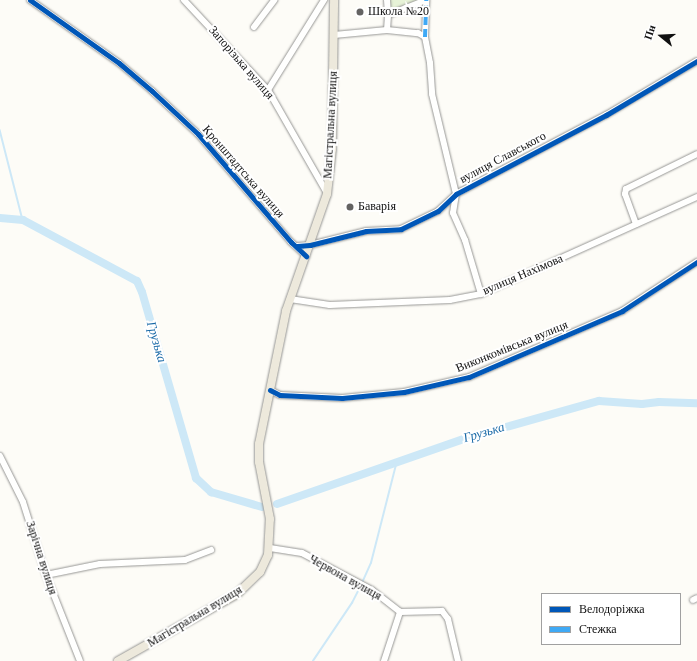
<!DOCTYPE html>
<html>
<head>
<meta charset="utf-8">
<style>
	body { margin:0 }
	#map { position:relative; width:697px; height:661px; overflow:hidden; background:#fdfcf7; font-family:Georgia,serif }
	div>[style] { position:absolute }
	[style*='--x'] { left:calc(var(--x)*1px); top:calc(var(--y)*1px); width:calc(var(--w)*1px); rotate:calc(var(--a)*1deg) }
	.green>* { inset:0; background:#e7f3d7 }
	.stream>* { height:1.5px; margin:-0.75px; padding:0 0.75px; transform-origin:0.75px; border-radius:0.75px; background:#cde8f7 }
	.river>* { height:8px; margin:-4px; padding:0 4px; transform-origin:4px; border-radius:4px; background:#cde8f7 }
	.roads { filter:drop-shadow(0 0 1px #979795) drop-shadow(0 0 1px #979795) }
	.minor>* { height:6px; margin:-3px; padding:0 3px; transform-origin:3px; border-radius:3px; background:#fffffe }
	.major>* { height:8px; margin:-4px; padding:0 4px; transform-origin:4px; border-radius:4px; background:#ede9dc }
	.quiet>* { height:4px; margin-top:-2px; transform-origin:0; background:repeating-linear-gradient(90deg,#3fa9f5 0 8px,transparent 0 12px) }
	.cycleway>* { height:5px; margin:-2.5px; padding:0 2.5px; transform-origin:2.5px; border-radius:2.5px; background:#0057b8 }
	.dots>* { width:11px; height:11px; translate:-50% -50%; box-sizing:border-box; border:2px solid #fff; border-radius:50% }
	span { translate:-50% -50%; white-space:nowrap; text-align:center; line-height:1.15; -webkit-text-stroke:4px #fff; paint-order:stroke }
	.poi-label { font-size:12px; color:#111 }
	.left { translate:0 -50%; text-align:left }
	.street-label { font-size:12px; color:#111 }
	.water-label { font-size:13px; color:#1768a6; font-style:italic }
	.legend { position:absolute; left:541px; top:593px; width:140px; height:52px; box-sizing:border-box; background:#fff; border:1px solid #a0a0a0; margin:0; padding:5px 7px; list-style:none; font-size:12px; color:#111 }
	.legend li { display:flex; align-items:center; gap:8px; height:20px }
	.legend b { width:20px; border:1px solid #a0a0a0 }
	.north { position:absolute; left:641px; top:16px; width:40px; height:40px; -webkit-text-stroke:3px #fff; paint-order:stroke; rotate:288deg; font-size:11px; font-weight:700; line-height:16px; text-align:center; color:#111 }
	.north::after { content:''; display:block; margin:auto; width:14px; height:18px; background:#111; clip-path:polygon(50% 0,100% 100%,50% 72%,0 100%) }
</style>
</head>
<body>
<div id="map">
	<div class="green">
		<div style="clip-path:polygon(389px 0,418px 0,389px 11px)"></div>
	</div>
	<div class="stream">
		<div style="--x:0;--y:130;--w:93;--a:75.7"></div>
		<div style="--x:362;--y:583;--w:22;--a:-66"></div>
		<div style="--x:371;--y:563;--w:105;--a:-75.7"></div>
		<div style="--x:313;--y:661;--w:70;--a:-56.1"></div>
		<div style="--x:352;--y:603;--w:18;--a:-63"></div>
	</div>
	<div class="river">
		<div style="--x:0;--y:218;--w:23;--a:5"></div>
		<div style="--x:23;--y:220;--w:129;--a:28.2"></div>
		<div style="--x:137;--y:281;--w:12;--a:66"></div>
		<div style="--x:142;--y:292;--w:194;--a:73.8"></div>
		<div style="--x:196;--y:478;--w:21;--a:43"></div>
		<div style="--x:211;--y:492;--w:53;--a:16.4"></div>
		<div style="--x:277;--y:504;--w:201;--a:-19.2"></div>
		<div style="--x:467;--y:438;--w:137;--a:-15.7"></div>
		<div style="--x:599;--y:401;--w:43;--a:4"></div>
		<div style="--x:642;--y:404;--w:17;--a:-7"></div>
		<div style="--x:659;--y:402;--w:38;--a:2"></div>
	</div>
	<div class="roads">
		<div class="minor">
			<div style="--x:30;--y:0;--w:109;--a:35.3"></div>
			<div style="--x:119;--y:63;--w:43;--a:40.3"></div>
			<div style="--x:152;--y:91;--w:63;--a:43.1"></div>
			<div style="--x:198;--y:134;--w:143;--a:49.3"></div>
			<div style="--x:291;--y:242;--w:21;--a:43"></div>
			<div style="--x:184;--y:0;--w:123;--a:47"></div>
			<div style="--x:268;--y:90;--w:119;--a:60.2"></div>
			<div style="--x:387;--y:0;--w:15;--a:86"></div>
			<div style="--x:254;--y:27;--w:34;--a:-53"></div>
			<div style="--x:387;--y:30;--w:15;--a:-86"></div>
			<div style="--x:388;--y:15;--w:41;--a:-21.5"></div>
			<div style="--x:334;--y:35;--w:53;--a:-5.4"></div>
			<div style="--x:387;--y:30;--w:31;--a:6"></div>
			<div style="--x:418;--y:33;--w:8;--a:30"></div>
			<div style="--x:425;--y:37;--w:26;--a:79"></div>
			<div style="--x:430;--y:63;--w:31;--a:86"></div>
			<div style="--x:432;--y:94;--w:103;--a:76.5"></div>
			<div style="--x:456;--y:194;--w:19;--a:99"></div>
			<div style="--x:453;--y:213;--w:30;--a:66"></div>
			<div style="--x:465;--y:240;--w:56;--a:73.5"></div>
			<div style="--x:425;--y:37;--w:37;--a:-88"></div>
			<div style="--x:268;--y:90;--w:106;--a:-58.1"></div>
			<div style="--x:636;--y:224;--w:32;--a:-110"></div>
			<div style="--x:625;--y:194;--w:5;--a:-79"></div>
			<div style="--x:626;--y:189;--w:79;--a:-26.2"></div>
			<div style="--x:297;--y:246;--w:13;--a:-4"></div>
			<div style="--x:310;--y:245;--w:58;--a:-14"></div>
			<div style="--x:366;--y:231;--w:35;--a:-3"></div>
			<div style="--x:401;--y:229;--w:41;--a:-25.9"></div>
			<div style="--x:438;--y:211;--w:25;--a:-43"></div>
			<div style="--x:456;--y:194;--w:170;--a:-27.8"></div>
			<div style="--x:606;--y:115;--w:106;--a:-30.7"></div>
			<div style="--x:290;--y:299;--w:40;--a:8.5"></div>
			<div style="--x:330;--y:305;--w:120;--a:-2.4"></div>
			<div style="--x:450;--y:300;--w:32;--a:-11"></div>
			<div style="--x:481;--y:294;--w:237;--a:-24.2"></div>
			<div style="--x:270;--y:390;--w:11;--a:27"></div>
			<div style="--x:280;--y:395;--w:62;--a:2.8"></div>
			<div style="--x:342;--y:398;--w:62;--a:-5.5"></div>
			<div style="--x:404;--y:392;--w:67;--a:-13"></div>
			<div style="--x:469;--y:377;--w:167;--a:-23.3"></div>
			<div style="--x:622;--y:311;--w:90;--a:-33.2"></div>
			<div style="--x:0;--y:456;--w:51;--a:63.4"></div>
			<div style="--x:23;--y:502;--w:77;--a:72.5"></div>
			<div style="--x:46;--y:575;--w:92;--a:68.4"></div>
			<div style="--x:270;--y:548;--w:32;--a:9"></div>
			<div style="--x:302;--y:553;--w:79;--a:27.9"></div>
			<div style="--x:372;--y:590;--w:36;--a:38"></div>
			<div style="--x:400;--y:612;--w:42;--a:-1.4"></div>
			<div style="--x:442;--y:611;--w:10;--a:53"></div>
			<div style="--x:448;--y:619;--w:43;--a:76.6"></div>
			<div style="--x:46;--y:575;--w:55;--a:-11.5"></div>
			<div style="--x:100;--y:564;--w:85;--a:-2.7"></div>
			<div style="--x:185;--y:560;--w:28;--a:-21"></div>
			<div style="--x:693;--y:600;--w:4;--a:-27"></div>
			<div style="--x:384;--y:661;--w:52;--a:-71.9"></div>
		</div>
		<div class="major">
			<div style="--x:118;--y:661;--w:137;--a:-29.4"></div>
			<div style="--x:237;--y:594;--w:32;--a:-44"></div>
			<div style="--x:260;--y:572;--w:19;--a:-65"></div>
			<div style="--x:268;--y:555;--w:36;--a:-87"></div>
			<div style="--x:270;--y:519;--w:58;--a:-100.9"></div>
			<div style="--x:259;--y:462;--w:18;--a:-90"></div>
			<div style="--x:259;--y:444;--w:136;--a:-78.5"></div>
			<div style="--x:286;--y:311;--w:124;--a:-70.7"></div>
			<div style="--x:327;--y:194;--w:45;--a:-83.7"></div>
			<div style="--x:332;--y:149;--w:149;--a:-89.2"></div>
		</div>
	</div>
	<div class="quiet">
		<div style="--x:425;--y:37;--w:37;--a:-88"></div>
	</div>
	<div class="cycleway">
		<div style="--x:30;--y:0;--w:109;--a:35.3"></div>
		<div style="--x:119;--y:63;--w:43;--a:40.3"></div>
		<div style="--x:152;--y:91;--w:63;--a:43.1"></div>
		<div style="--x:198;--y:134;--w:143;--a:49.3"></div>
		<div style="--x:291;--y:242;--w:21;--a:43"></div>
		<div style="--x:297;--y:246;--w:13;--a:-4"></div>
		<div style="--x:310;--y:245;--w:58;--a:-14"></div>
		<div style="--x:366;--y:231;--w:35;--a:-3"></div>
		<div style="--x:401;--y:229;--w:41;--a:-25.9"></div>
		<div style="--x:438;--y:211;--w:25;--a:-43"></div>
		<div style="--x:456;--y:194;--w:170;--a:-27.8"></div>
		<div style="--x:606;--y:115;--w:106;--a:-30.7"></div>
		<div style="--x:270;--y:390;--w:11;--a:27"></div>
		<div style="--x:280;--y:395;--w:62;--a:2.8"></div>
		<div style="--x:342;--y:398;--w:62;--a:-5.5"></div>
		<div style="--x:404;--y:392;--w:67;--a:-13"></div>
		<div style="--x:469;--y:377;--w:167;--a:-23.3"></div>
		<div style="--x:622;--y:311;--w:90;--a:-33.2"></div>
	</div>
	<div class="dots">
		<div style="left:360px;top:12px;background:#646362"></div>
		<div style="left:350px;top:207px;background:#646362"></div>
	</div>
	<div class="poi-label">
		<span class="left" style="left:368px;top:12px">Школа №20</span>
		<span class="left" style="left:358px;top:207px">Баварія</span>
	</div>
	<div class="street-label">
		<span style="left:241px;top:63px;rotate:49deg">Запорізька вулиця</span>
		<span style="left:331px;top:125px;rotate:-87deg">Магістральна вулиця</span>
		<span style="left:503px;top:158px;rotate:-28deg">вулиця Славського</span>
		<span style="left:243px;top:172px;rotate:49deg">Кронштадтська вулиця</span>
		<span style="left:523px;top:275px;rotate:-23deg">вулиця Нахімова</span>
		<span style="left:512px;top:347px;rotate:-22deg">Виконкомівська вулиця</span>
		<span style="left:41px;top:558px;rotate:72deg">Зарічна вулиця</span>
		<span style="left:345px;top:578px;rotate:29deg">Червона вулиця</span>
		<span style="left:195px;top:617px;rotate:-31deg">Магістральна вулиця</span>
	</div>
	<div class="water-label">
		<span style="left:156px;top:342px;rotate:74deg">Грузька</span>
		<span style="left:484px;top:433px;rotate:-16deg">Грузька</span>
	</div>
	<ul class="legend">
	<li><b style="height:5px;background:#0057b8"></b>Велодоріжка</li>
	<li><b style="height:5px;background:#3fa9f5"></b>Стежка</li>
	</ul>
	<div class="north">Пн</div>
</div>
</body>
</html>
